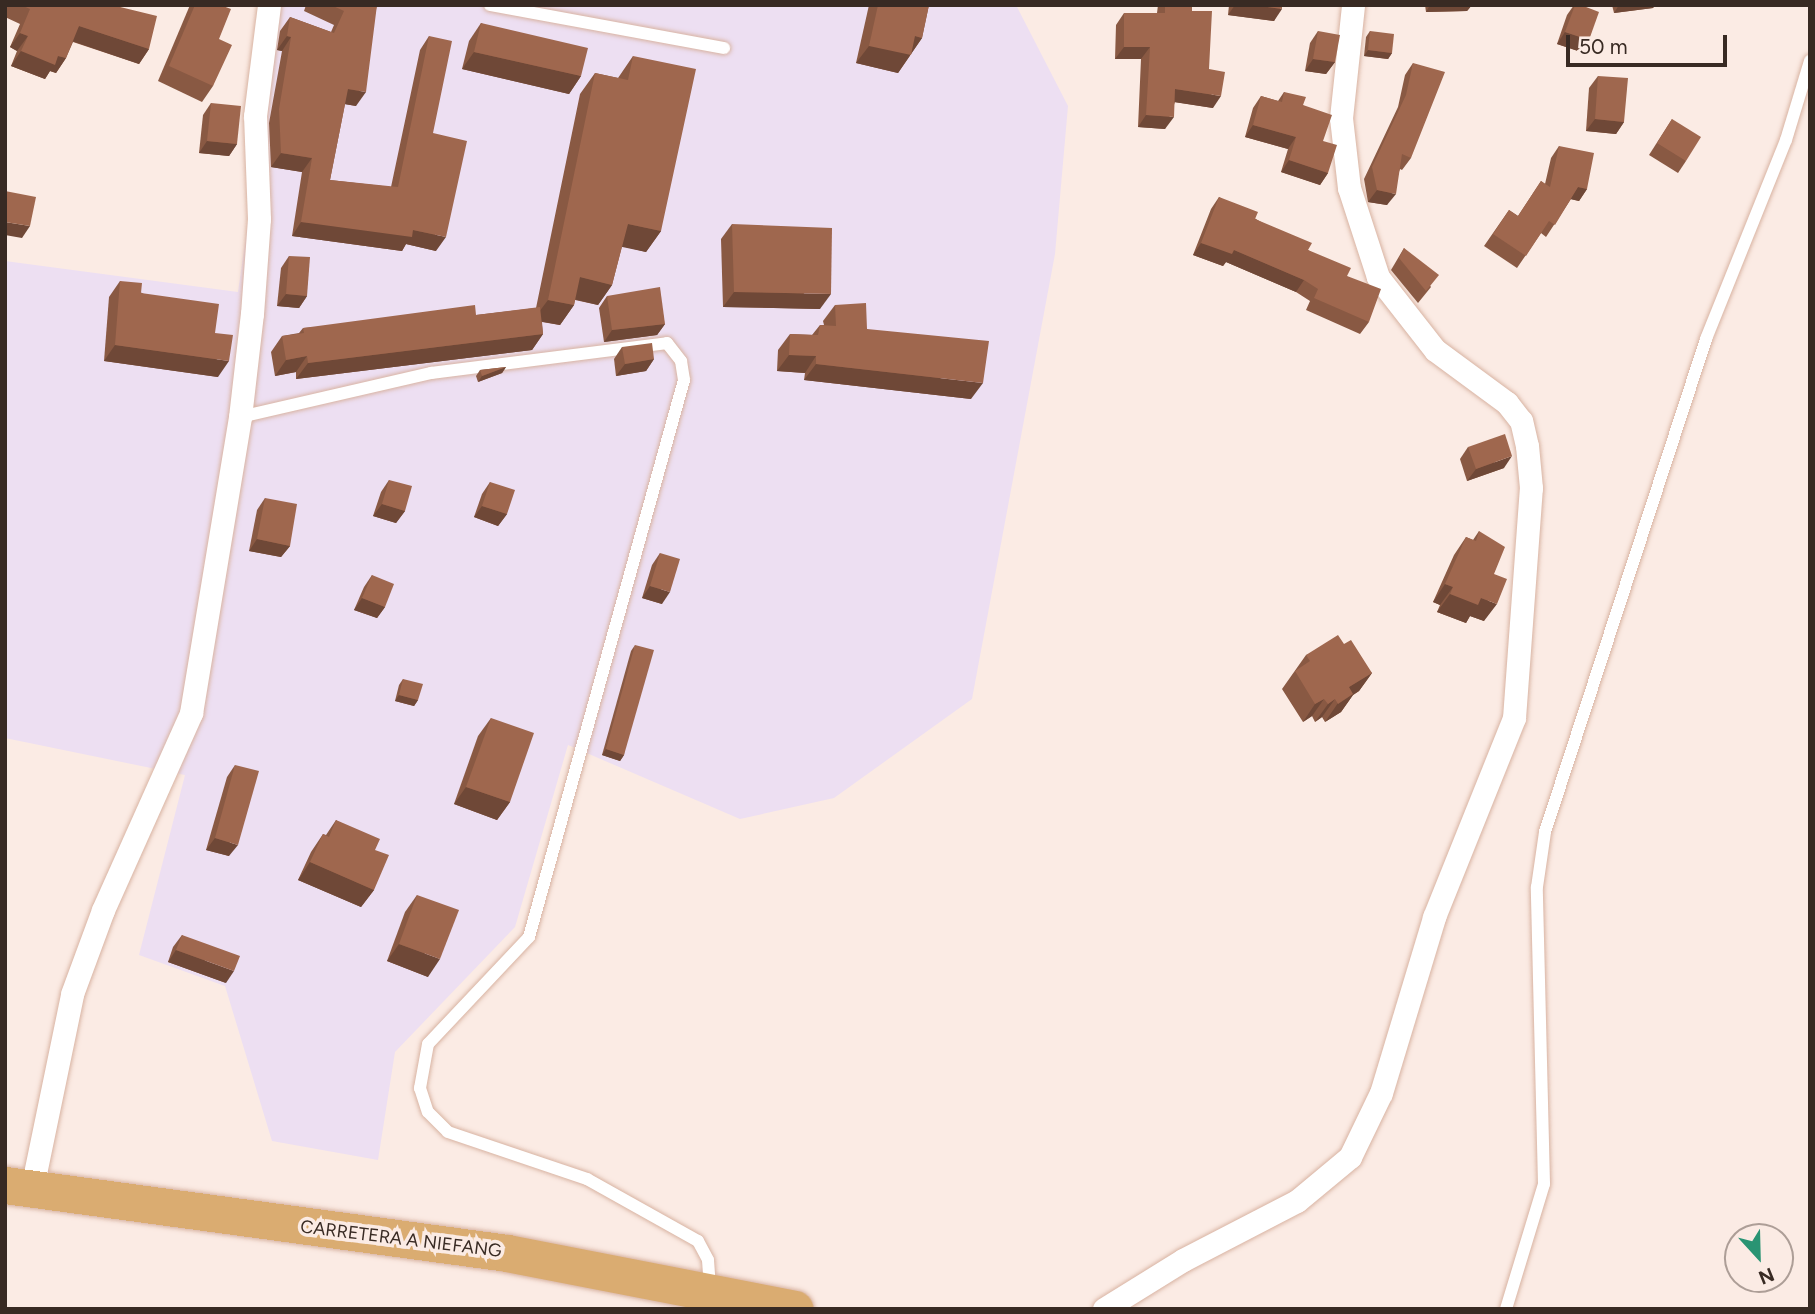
<!DOCTYPE html>
<html>
<head>
<meta charset="utf-8">
<style>
	body { margin:0 }
	#map { position:relative; width:1815px; height:1314px; overflow:hidden; background:#fbebe4; font-family:Figtree,sans-serif }
	div>[style] { position:absolute }
	[style*='--x'] { left:calc(var(--x)*1px); top:calc(var(--y)*1px); width:calc(var(--w)*1px); rotate:calc(var(--a)*1deg) }
	.industrial>* { inset:0; background:#eddff2 }
	.roads { filter:drop-shadow(0 0 2px #d8b3a2) drop-shadow(0 0 2px #d8b3a2) }
	.lane>* { height:12px; margin:-6px; padding:0 6px; transform-origin:6px; border-radius:6px; background:#fff }
	.street>* { height:23px; margin:-11.5px; padding:0 11.5px; transform-origin:11.5px; border-radius:11.5px; background:#fff }
	.primary>* { height:37px; margin:-18.5px; padding:0 18.5px; transform-origin:18.5px; border-radius:18.5px; background:#daac71 }
	.wall>* { inset:0; background:#895943 }
	.shaded-wall>* { inset:0; background:#6f4837 }
	.building>* { inset:0; background:#9f674e }
	span { translate:-50% -50%; white-space:nowrap; text-align:center; line-height:1.15; -webkit-text-stroke:7px #fbebe4; paint-order:stroke }
	.street-label { font-size:18px; color:#382a23 }
	.frame { position:absolute; inset:0; border:7px solid #382a23; pointer-events:none }
	.north { position:absolute; left:1724px; top:1223px; width:70px; height:70px; box-sizing:border-box; background:#fbebe4; border:2px solid #ad9e97; border-radius:50%; rotate:158deg; font-size:19px; font-weight:700; line-height:28px; text-align:center; color:#382a23 }
	.north::after { content:''; display:block; margin:auto; width:24px; height:32px; background:#2a9473; clip-path:polygon(50% 0,100% 100%,50% 72%,0 100%) }
	.scale { position:absolute; left:1566px; top:35px; width:161px; height:32px; box-sizing:border-box; border:4px solid #382a23; border-top:0; padding-left:9px; font-size:21px; line-height:24px; white-space:nowrap; color:#382a23; -webkit-text-stroke:5px #fbebe4; paint-order:stroke }
</style>
</head>
<body>
<div id="map">
	<div class="industrial">
		<div style="clip-path:polygon(279px 5px,1016px 5px,1068px 106px,1055px 254px,972px 699px,834px 798px,740px 819px,568px 745px,515px 927px,395px 1052px,378px 1160px,272px 1141px,225px 986px,139px 955px,185px 775px,5px 738px,5px 261px,238px 292px)"></div>
	</div>
	<div class="roads">
		<div class="lane">
			<div style="--x:490;--y:5;--w:238;--a:10.4"></div>
			<div style="--x:240;--y:417;--w:196;--a:-13"></div>
			<div style="--x:431;--y:373;--w:238;--a:-7.2"></div>
			<div style="--x:667;--y:343;--w:23;--a:52"></div>
			<div style="--x:681;--y:361;--w:19;--a:81"></div>
			<div style="--x:684;--y:380;--w:578;--a:105.55"></div>
			<div style="--x:529;--y:937;--w:147;--a:133.3"></div>
			<div style="--x:428;--y:1044;--w:45;--a:100.3"></div>
			<div style="--x:420;--y:1088;--w:25;--a:72"></div>
			<div style="--x:428;--y:1112;--w:28;--a:45"></div>
			<div style="--x:448;--y:1132;--w:147;--a:18.7"></div>
			<div style="--x:587;--y:1179;--w:127;--a:29.2"></div>
			<div style="--x:698;--y:1241;--w:21;--a:62"></div>
			<div style="--x:708;--y:1260;--w:28;--a:86"></div>
			<div style="--x:1506;--y:1309;--w:131;--a:-73.1"></div>
			<div style="--x:1544;--y:1184;--w:297;--a:-91.4"></div>
			<div style="--x:1537;--y:887;--w:56;--a:-81.7"></div>
			<div style="--x:1545;--y:832;--w:519;--a:-71.91"></div>
			<div style="--x:1706;--y:339;--w:214;--a:-68.1"></div>
			<div style="--x:1786;--y:140;--w:83;--a:-73.1"></div>
		</div>
		<div class="street">
			<div style="--x:32;--y:1188;--w:198;--a:-78.3"></div>
			<div style="--x:72;--y:994;--w:90;--a:-69.7"></div>
			<div style="--x:103;--y:910;--w:216;--a:-65.9"></div>
			<div style="--x:191;--y:713;--w:300;--a:-80.6"></div>
			<div style="--x:240;--y:417;--w:104;--a:-83.4"></div>
			<div style="--x:252;--y:314;--w:95;--a:-85.8"></div>
			<div style="--x:259;--y:219;--w:103;--a:-92.2"></div>
			<div style="--x:255;--y:116;--w:112;--a:-82.8"></div>
			<div style="--x:1104;--y:1309;--w:93;--a:-31.8"></div>
			<div style="--x:1183;--y:1260;--w:128;--a:-27.4"></div>
			<div style="--x:1297;--y:1201;--w:69;--a:-39.7"></div>
			<div style="--x:1350;--y:1157;--w:71;--a:-64.2"></div>
			<div style="--x:1381;--y:1093;--w:184;--a:-73.2"></div>
			<div style="--x:1434;--y:917;--w:214;--a:-68.1"></div>
			<div style="--x:1514;--y:718;--w:231;--a:-85.8"></div>
			<div style="--x:1531;--y:488;--w:42;--a:-95.4"></div>
			<div style="--x:1527;--y:446;--w:26;--a:-103"></div>
			<div style="--x:1521;--y:421;--w:23;--a:-128"></div>
			<div style="--x:1507;--y:403;--w:89;--a:-143.6"></div>
			<div style="--x:1435;--y:350;--w:93;--a:-128"></div>
			<div style="--x:1378;--y:277;--w:94;--a:-108"></div>
			<div style="--x:1349;--y:188;--w:70;--a:-96.5"></div>
			<div style="--x:1341;--y:118;--w:114;--a:-83.9"></div>
		</div>
		<div class="primary">
			<div style="--x:5;--y:1185;--w:507;--a:7.71"></div>
			<div style="--x:507;--y:1253;--w:293;--a:11"></div>
		</div>
	</div>
	<div class="wall">
		<div style="clip-path:polygon(5px 5px,112px 5px,149px 49px,139px 64px,73px 42px,66px 58px,56px 73px,50px 71px,45px 79px,11px 66px,17px 51px,10px 47px,20px 24px,5px 17px)"></div>
		<div style="clip-path:polygon(190px 5px,223px 5px,213px 86px,202px 102px,158px 81px)"></div>
		<div style="clip-path:polygon(306px 5px,377px 5px,356px 106px,345px 104px,330px 180px,391px 187px,420px 50px,429px 36px,436px 251px,406px 244px,402px 251px,292px 236px,302px 172px,271px 167px,269px 123px,282px 51px,277px 50px,280px 31px,290px 17px,331px 32px,334px 25px,304px 11px)"></div>
		<div style="clip-path:polygon(869px 5px,929px 5px,922px 38px,898px 73px,856px 63px)"></div>
		<div style="clip-path:polygon(1158px 5px,1192px 5px,1192px 11px,1209px 69px,1213px 108px,1175px 102px,1165px 129px,1138px 127px,1141px 59px,1115px 59px,1116px 25px,1124px 13px,1157px 13px)"></div>
		<div style="clip-path:polygon(1229px 5px,1282px 5px,1274px 21px,1228px 15px)"></div>
		<div style="clip-path:polygon(1425px 5px,1472px 5px,1467px 11px,1426px 12px)"></div>
		<div style="clip-path:polygon(1574px 5px,1581px 5px,1589px 40px,1581px 52px,1557px 44px,1567px 15px)"></div>
		<div style="clip-path:polygon(1612px 5px,1655px 5px,1653px 8px,1614px 13px)"></div>
		<div style="clip-path:polygon(481px 23px,581px 76px,569px 94px,462px 69px,469px 41px)"></div>
		<div style="clip-path:polygon(1318px 31px,1335px 62px,1326px 74px,1305px 71px,1310px 43px)"></div>
		<div style="clip-path:polygon(1370px 31px,1392px 53px,1388px 59px,1364px 56px,1366px 37px)"></div>
		<div style="clip-path:polygon(633px 56px,661px 231px,646px 252px,622px 246px,612px 285px,598px 305px,575px 300px,574px 305px,560px 325px,542px 322px,543px 334px,532px 350px,296px 379px,296px 372px,275px 376px,271px 352px,282px 336px,299px 333px,303px 328px,476px 315px,536px 308px,580px 94px,595px 73px,618px 78px)"></div>
		<div style="clip-path:polygon(1413px 63px,1411px 158px,1402px 170px,1400px 169px,1387px 205px,1368px 202px,1364px 179px,1398px 107px,1405px 75px)"></div>
		<div style="clip-path:polygon(1598px 76px,1624px 122px,1616px 134px,1586px 131px,1589px 88px)"></div>
		<div style="clip-path:polygon(1284px 92px,1303px 105px,1323px 141px,1328px 173px,1320px 185px,1281px 172px,1288px 149px,1245px 137px,1253px 108px,1261px 96px,1278px 101px)"></div>
		<div style="clip-path:polygon(211px 103px,237px 144px,229px 156px,199px 153px,203px 115px)"></div>
		<div style="clip-path:polygon(1672px 119px,1686px 161px,1678px 173px,1649px 155px)"></div>
		<div style="clip-path:polygon(1559px 146px,1587px 189px,1579px 201px,1571px 199px,1546px 237px,1541px 233px,1517px 268px,1484px 246px,1509px 210px,1518px 216px,1541px 181px,1545px 184px,1551px 158px)"></div>
		<div style="clip-path:polygon(1219px 197px,1308px 250px,1347px 276px,1369px 322px,1360px 334px,1306px 310px,1310px 301px,1296px 292px,1226px 262px,1223px 266px,1193px 255px,1211px 209px)"></div>
		<div style="clip-path:polygon(732px 224px,820px 309px,723px 307px,721px 239px)"></div>
		<div style="clip-path:polygon(1404px 248px,1431px 287px,1418px 303px,1391px 270px)"></div>
		<div style="clip-path:polygon(289px 256px,307px 296px,299px 308px,277px 306px,281px 268px)"></div>
		<div style="clip-path:polygon(120px 281px,215px 333px,218px 377px,104px 361px,109px 297px)"></div>
		<div style="clip-path:polygon(607px 296px,665px 324px,657px 335px,604px 342px,599px 308px)"></div>
		<div style="clip-path:polygon(835px 305px,867px 329px,971px 399px,804px 380px,805px 373px,777px 371px,778px 350px,790px 334px,812px 335px,820px 325px,824px 325px,823px 321px)"></div>
		<div style="clip-path:polygon(622px 347px,654px 359px,646px 371px,616px 376px,614px 359px)"></div>
		<div style="clip-path:polygon(506px 367px,502px 373px,478px 382px,476px 376px,480px 370px)"></div>
		<div style="clip-path:polygon(1468px 447px,1504px 468px,1467px 481px,1460px 459px)"></div>
		<div style="clip-path:polygon(389px 480px,405px 511px,396px 523px,373px 516px,381px 492px)"></div>
		<div style="clip-path:polygon(490px 482px,507px 514px,498px 526px,474px 517px,482px 494px)"></div>
		<div style="clip-path:polygon(265px 498px,290px 546px,281px 557px,249px 551px,257px 510px)"></div>
		<div style="clip-path:polygon(1479px 531px,1494px 574px,1484px 621px,1470px 616px,1466px 623px,1437px 612px,1440px 605px,1433px 602px,1454px 555px,1466px 537px,1473px 540px)"></div>
		<div style="clip-path:polygon(660px 553px,662px 604px,642px 598px,652px 565px)"></div>
		<div style="clip-path:polygon(372px 575px,385px 607px,377px 618px,354px 610px,364px 587px)"></div>
		<div style="clip-path:polygon(1344px 644px,1372px 673px,1359px 691px,1353px 695px,1341px 712px,1325px 722px,1322px 717px,1315px 722px,1312px 716px,1303px 722px,1282px 689px,1306px 655px)"></div>
		<div style="clip-path:polygon(635px 645px,624px 755px,620px 761px,602px 755px,631px 651px)"></div>
		<div style="clip-path:polygon(403px 679px,418px 700px,414px 706px,395px 701px,399px 685px)"></div>
		<div style="clip-path:polygon(491px 718px,510px 802px,497px 820px,454px 804px,478px 736px)"></div>
		<div style="clip-path:polygon(235px 765px,229px 856px,206px 850px,227px 777px)"></div>
		<div style="clip-path:polygon(336px 820px,375px 850px,374px 890px,361px 907px,298px 880px,311px 852px,323px 834px,326px 835px)"></div>
		<div style="clip-path:polygon(417px 895px,428px 977px,387px 961px,405px 912px)"></div>
		<div style="clip-path:polygon(182px 935px,226px 983px,168px 962px,173px 947px)"></div>
	</div>
	<div class="shaded-wall">
		<div style="clip-path:polygon(1235px 5px,1253px 5px,1282px 9px,1274px 21px,1228px 15px)"></div>
		<div style="clip-path:polygon(1430px 5px,1472px 5px,1467px 11px,1426px 12px)"></div>
		<div style="clip-path:polygon(1619px 5px,1655px 5px,1653px 8px,1614px 13px)"></div>
		<div style="clip-path:polygon(79px 26px,149px 49px,139px 64px,69px 40px)"></div>
		<div style="clip-path:polygon(1565px 32px,1589px 40px,1581px 52px,1557px 44px)"></div>
		<div style="clip-path:polygon(20px 33px,28px 36px,17px 51px,10px 47px)"></div>
		<div style="clip-path:polygon(287px 36px,291px 37px,282px 51px,277px 50px)"></div>
		<div style="clip-path:polygon(915px 36px,922px 38px,898px 73px,856px 63px,869px 46px)"></div>
		<div style="clip-path:polygon(1124px 47px,1150px 47px,1141px 59px,1115px 59px)"></div>
		<div style="clip-path:polygon(1368px 50px,1392px 53px,1388px 59px,1364px 56px)"></div>
		<div style="clip-path:polygon(21px 51px,58px 56px,66px 58px,56px 73px,50px 71px,45px 79px,11px 66px)"></div>
		<div style="clip-path:polygon(474px 52px,581px 76px,569px 94px,462px 69px)"></div>
		<div style="clip-path:polygon(1313px 59px,1335px 62px,1326px 74px,1305px 71px)"></div>
		<div style="clip-path:polygon(348px 89px,366px 92px,356px 106px,338px 103px)"></div>
		<div style="clip-path:polygon(1175px 89px,1221px 96px,1213px 108px,1167px 101px)"></div>
		<div style="clip-path:polygon(1146px 115px,1174px 117px,1165px 129px,1138px 127px)"></div>
		<div style="clip-path:polygon(1595px 119px,1624px 122px,1616px 134px,1586px 131px)"></div>
		<div style="clip-path:polygon(1253px 125px,1296px 137px,1288px 149px,1245px 137px)"></div>
		<div style="clip-path:polygon(207px 141px,237px 144px,229px 156px,199px 153px)"></div>
		<div style="clip-path:polygon(281px 153px,312px 158px,302px 172px,271px 167px)"></div>
		<div style="clip-path:polygon(1289px 160px,1328px 173px,1320px 185px,1281px 172px)"></div>
		<div style="clip-path:polygon(1578px 187px,1587px 189px,1579px 201px,1570px 199px)"></div>
		<div style="clip-path:polygon(1377px 190px,1396px 194px,1387px 205px,1368px 202px)"></div>
		<div style="clip-path:polygon(5px 222px,30px 226px,22px 238px,5px 235px)"></div>
		<div style="clip-path:polygon(301px 222px,413px 230px,446px 237px,436px 251px,406px 244px,402px 251px,292px 236px)"></div>
		<div style="clip-path:polygon(628px 224px,661px 231px,646px 252px,613px 245px)"></div>
		<div style="clip-path:polygon(1201px 243px,1234px 250px,1304px 280px,1296px 292px,1226px 262px,1223px 266px,1193px 255px)"></div>
		<div style="clip-path:polygon(580px 277px,612px 285px,598px 305px,565px 297px)"></div>
		<div style="clip-path:polygon(734px 292px,831px 294px,820px 309px,723px 307px)"></div>
		<div style="clip-path:polygon(286px 294px,307px 296px,299px 308px,277px 306px)"></div>
		<div style="clip-path:polygon(548px 300px,574px 305px,560px 325px,533px 320px)"></div>
		<div style="clip-path:polygon(665px 324px,657px 335px,604px 342px,612px 330px)"></div>
		<div style="clip-path:polygon(543px 334px,532px 350px,296px 379px,308px 363px)"></div>
		<div style="clip-path:polygon(115px 345px,229px 361px,218px 377px,104px 361px)"></div>
		<div style="clip-path:polygon(789px 355px,816px 356px,805px 373px,777px 371px)"></div>
		<div style="clip-path:polygon(307px 356px,296px 372px,275px 376px,286px 360px)"></div>
		<div style="clip-path:polygon(654px 359px,646px 371px,616px 376px,625px 364px)"></div>
		<div style="clip-path:polygon(816px 364px,983px 383px,971px 399px,804px 380px)"></div>
		<div style="clip-path:polygon(506px 367px,502px 373px,478px 382px,482px 376px)"></div>
		<div style="clip-path:polygon(1512px 456px,1504px 468px,1467px 481px,1476px 469px)"></div>
		<div style="clip-path:polygon(382px 504px,405px 511px,396px 523px,373px 516px)"></div>
		<div style="clip-path:polygon(482px 506px,507px 514px,498px 526px,474px 517px)"></div>
		<div style="clip-path:polygon(257px 539px,290px 546px,281px 557px,249px 551px)"></div>
		<div style="clip-path:polygon(1445px 584px,1453px 587px,1440px 605px,1433px 602px)"></div>
		<div style="clip-path:polygon(650px 586px,670px 592px,662px 604px,642px 598px)"></div>
		<div style="clip-path:polygon(1450px 594px,1481px 598px,1497px 604px,1484px 621px,1470px 616px,1466px 623px,1437px 612px)"></div>
		<div style="clip-path:polygon(362px 598px,385px 607px,377px 618px,354px 610px)"></div>
		<div style="clip-path:polygon(1372px 673px,1359px 691px,1353px 695px,1341px 712px,1325px 722px,1349px 687px)"></div>
		<div style="clip-path:polygon(399px 695px,418px 700px,414px 706px,395px 701px)"></div>
		<div style="clip-path:polygon(1324px 699px,1312px 716px,1303px 722px,1315px 704px)"></div>
		<div style="clip-path:polygon(1335px 699px,1322px 717px,1315px 722px,1328px 704px)"></div>
		<div style="clip-path:polygon(606px 749px,624px 755px,620px 761px,602px 755px)"></div>
		<div style="clip-path:polygon(466px 787px,510px 802px,497px 820px,454px 804px)"></div>
		<div style="clip-path:polygon(215px 838px,238px 845px,229px 856px,206px 850px)"></div>
		<div style="clip-path:polygon(310px 862px,374px 890px,361px 907px,298px 880px)"></div>
		<div style="clip-path:polygon(399px 944px,440px 959px,428px 977px,387px 961px)"></div>
		<div style="clip-path:polygon(176px 950px,234px 971px,226px 983px,168px 962px)"></div>
	</div>
	<div class="building">
		<div style="clip-path:polygon(21px 5px,112px 5px,157px 16px,149px 49px,79px 26px,66px 58px,58px 56px,55px 65px,21px 51px,28px 36px,20px 33px,30px 9px)"></div>
		<div style="clip-path:polygon(195px 5px,223px 5px,223px 6px,231px 9px,219px 39px,232px 45px,213px 86px,169px 66px)"></div>
		<div style="clip-path:polygon(331px 5px,377px 5px,366px 92px,348px 89px,330px 180px,398px 187px,429px 36px,452px 41px,433px 133px,467px 141px,446px 237px,413px 230px,412px 237px,301px 222px,312px 158px,281px 153px,279px 109px,291px 37px,287px 36px,290px 17px,334px 33px,344px 11px)"></div>
		<div style="clip-path:polygon(878px 5px,929px 5px,922px 38px,915px 36px,911px 55px,869px 46px)"></div>
		<div style="clip-path:polygon(1165px 5px,1192px 5px,1192px 11px,1212px 11px,1209px 69px,1225px 72px,1221px 96px,1175px 89px,1174px 117px,1146px 115px,1150px 47px,1124px 47px,1124px 13px,1165px 13px)"></div>
		<div style="clip-path:polygon(1253px 5px,1282px 5px,1282px 9px)"></div>
		<div style="clip-path:polygon(1575px 5px,1581px 5px,1599px 12px,1589px 40px,1565px 32px)"></div>
		<div style="clip-path:polygon(481px 23px,588px 48px,581px 76px,474px 52px)"></div>
		<div style="clip-path:polygon(1318px 31px,1340px 35px,1335px 62px,1313px 59px)"></div>
		<div style="clip-path:polygon(1370px 31px,1394px 34px,1392px 53px,1368px 50px)"></div>
		<div style="clip-path:polygon(633px 56px,696px 69px,661px 231px,628px 224px,612px 285px,580px 277px,574px 305px,548px 300px,595px 73px,628px 80px)"></div>
		<div style="clip-path:polygon(1413px 63px,1445px 72px,1411px 158px,1402px 154px,1396px 194px,1377px 190px,1372px 167px,1406px 95px)"></div>
		<div style="clip-path:polygon(1598px 76px,1628px 78px,1624px 122px,1595px 119px)"></div>
		<div style="clip-path:polygon(1284px 92px,1306px 97px,1303px 105px,1332px 115px,1323px 141px,1337px 145px,1328px 173px,1289px 160px,1296px 137px,1253px 125px,1261px 96px,1282px 102px)"></div>
		<div style="clip-path:polygon(211px 103px,241px 106px,237px 144px,207px 141px)"></div>
		<div style="clip-path:polygon(1672px 119px,1701px 137px,1686px 161px,1657px 143px)"></div>
		<div style="clip-path:polygon(1559px 146px,1594px 153px,1587px 189px,1578px 187px,1555px 225px,1549px 221px,1526px 256px,1493px 234px,1509px 210px,1518px 216px,1541px 181px,1550px 187px)"></div>
		<div style="clip-path:polygon(5px 191px,36px 197px,30px 226px,5px 222px)"></div>
		<div style="clip-path:polygon(1219px 197px,1258px 212px,1255px 219px,1312px 243px,1308px 250px,1351px 268px,1347px 276px,1381px 289px,1369px 322px,1314px 298px,1318px 289px,1304px 280px,1234px 250px,1232px 254px,1201px 243px)"></div>
		<div style="clip-path:polygon(732px 224px,832px 228px,831px 294px,734px 292px)"></div>
		<div style="clip-path:polygon(1404px 248px,1439px 275px,1426px 291px,1399px 258px)"></div>
		<div style="clip-path:polygon(289px 256px,310px 257px,307px 296px,286px 294px)"></div>
		<div style="clip-path:polygon(120px 281px,142px 283px,141px 293px,219px 304px,215px 333px,233px 335px,229px 361px,115px 345px)"></div>
		<div style="clip-path:polygon(660px 287px,665px 324px,612px 330px,607px 296px)"></div>
		<div style="clip-path:polygon(866px 303px,867px 329px,989px 341px,983px 383px,816px 364px,816px 356px,789px 355px,790px 334px,818px 335px,820px 325px,836px 326px,835px 305px)"></div>
		<div style="clip-path:polygon(475px 305px,476px 315px,540px 307px,543px 334px,308px 363px,307px 356px,286px 360px,282px 336px,304px 333px,303px 328px)"></div>
		<div style="clip-path:polygon(652px 343px,654px 359px,625px 364px,622px 347px)"></div>
		<div style="clip-path:polygon(506px 367px,482px 376px,480px 370px)"></div>
		<div style="clip-path:polygon(1505px 434px,1512px 456px,1476px 469px,1468px 447px)"></div>
		<div style="clip-path:polygon(389px 480px,412px 486px,405px 511px,382px 504px)"></div>
		<div style="clip-path:polygon(490px 482px,515px 490px,507px 514px,482px 506px)"></div>
		<div style="clip-path:polygon(265px 498px,297px 504px,290px 546px,257px 539px)"></div>
		<div style="clip-path:polygon(1479px 531px,1505px 547px,1494px 574px,1507px 579px,1497px 604px,1481px 598px,1478px 605px,1450px 594px,1453px 587px,1445px 584px,1466px 537px,1476px 541px)"></div>
		<div style="clip-path:polygon(660px 553px,680px 559px,670px 592px,650px 586px)"></div>
		<div style="clip-path:polygon(372px 575px,394px 584px,385px 607px,362px 598px)"></div>
		<div style="clip-path:polygon(1338px 635px,1344px 644px,1351px 640px,1372px 673px,1349px 687px,1353px 694px,1338px 704px,1335px 699px,1328px 704px,1324px 699px,1315px 704px,1295px 671px,1310px 661px,1306px 655px)"></div>
		<div style="clip-path:polygon(635px 645px,654px 650px,624px 755px,606px 749px)"></div>
		<div style="clip-path:polygon(403px 679px,423px 684px,418px 700px,399px 695px)"></div>
		<div style="clip-path:polygon(491px 718px,534px 733px,510px 802px,466px 787px)"></div>
		<div style="clip-path:polygon(235px 765px,259px 771px,238px 845px,215px 838px)"></div>
		<div style="clip-path:polygon(336px 820px,380px 839px,375px 850px,389px 855px,374px 890px,310px 862px,323px 834px,329px 837px)"></div>
		<div style="clip-path:polygon(417px 895px,459px 910px,440px 959px,399px 944px)"></div>
		<div style="clip-path:polygon(182px 935px,240px 956px,234px 971px,176px 950px)"></div>
	</div>
	<div class="street-label">
		<span style="left:401px;top:1239px;rotate:7deg">CARRETERA A NIEFANG</span>
	</div>
	<div class="frame"></div>
	<div class="north">N</div>
	<div class="scale">50 m</div>
</div>
</body>
</html>
